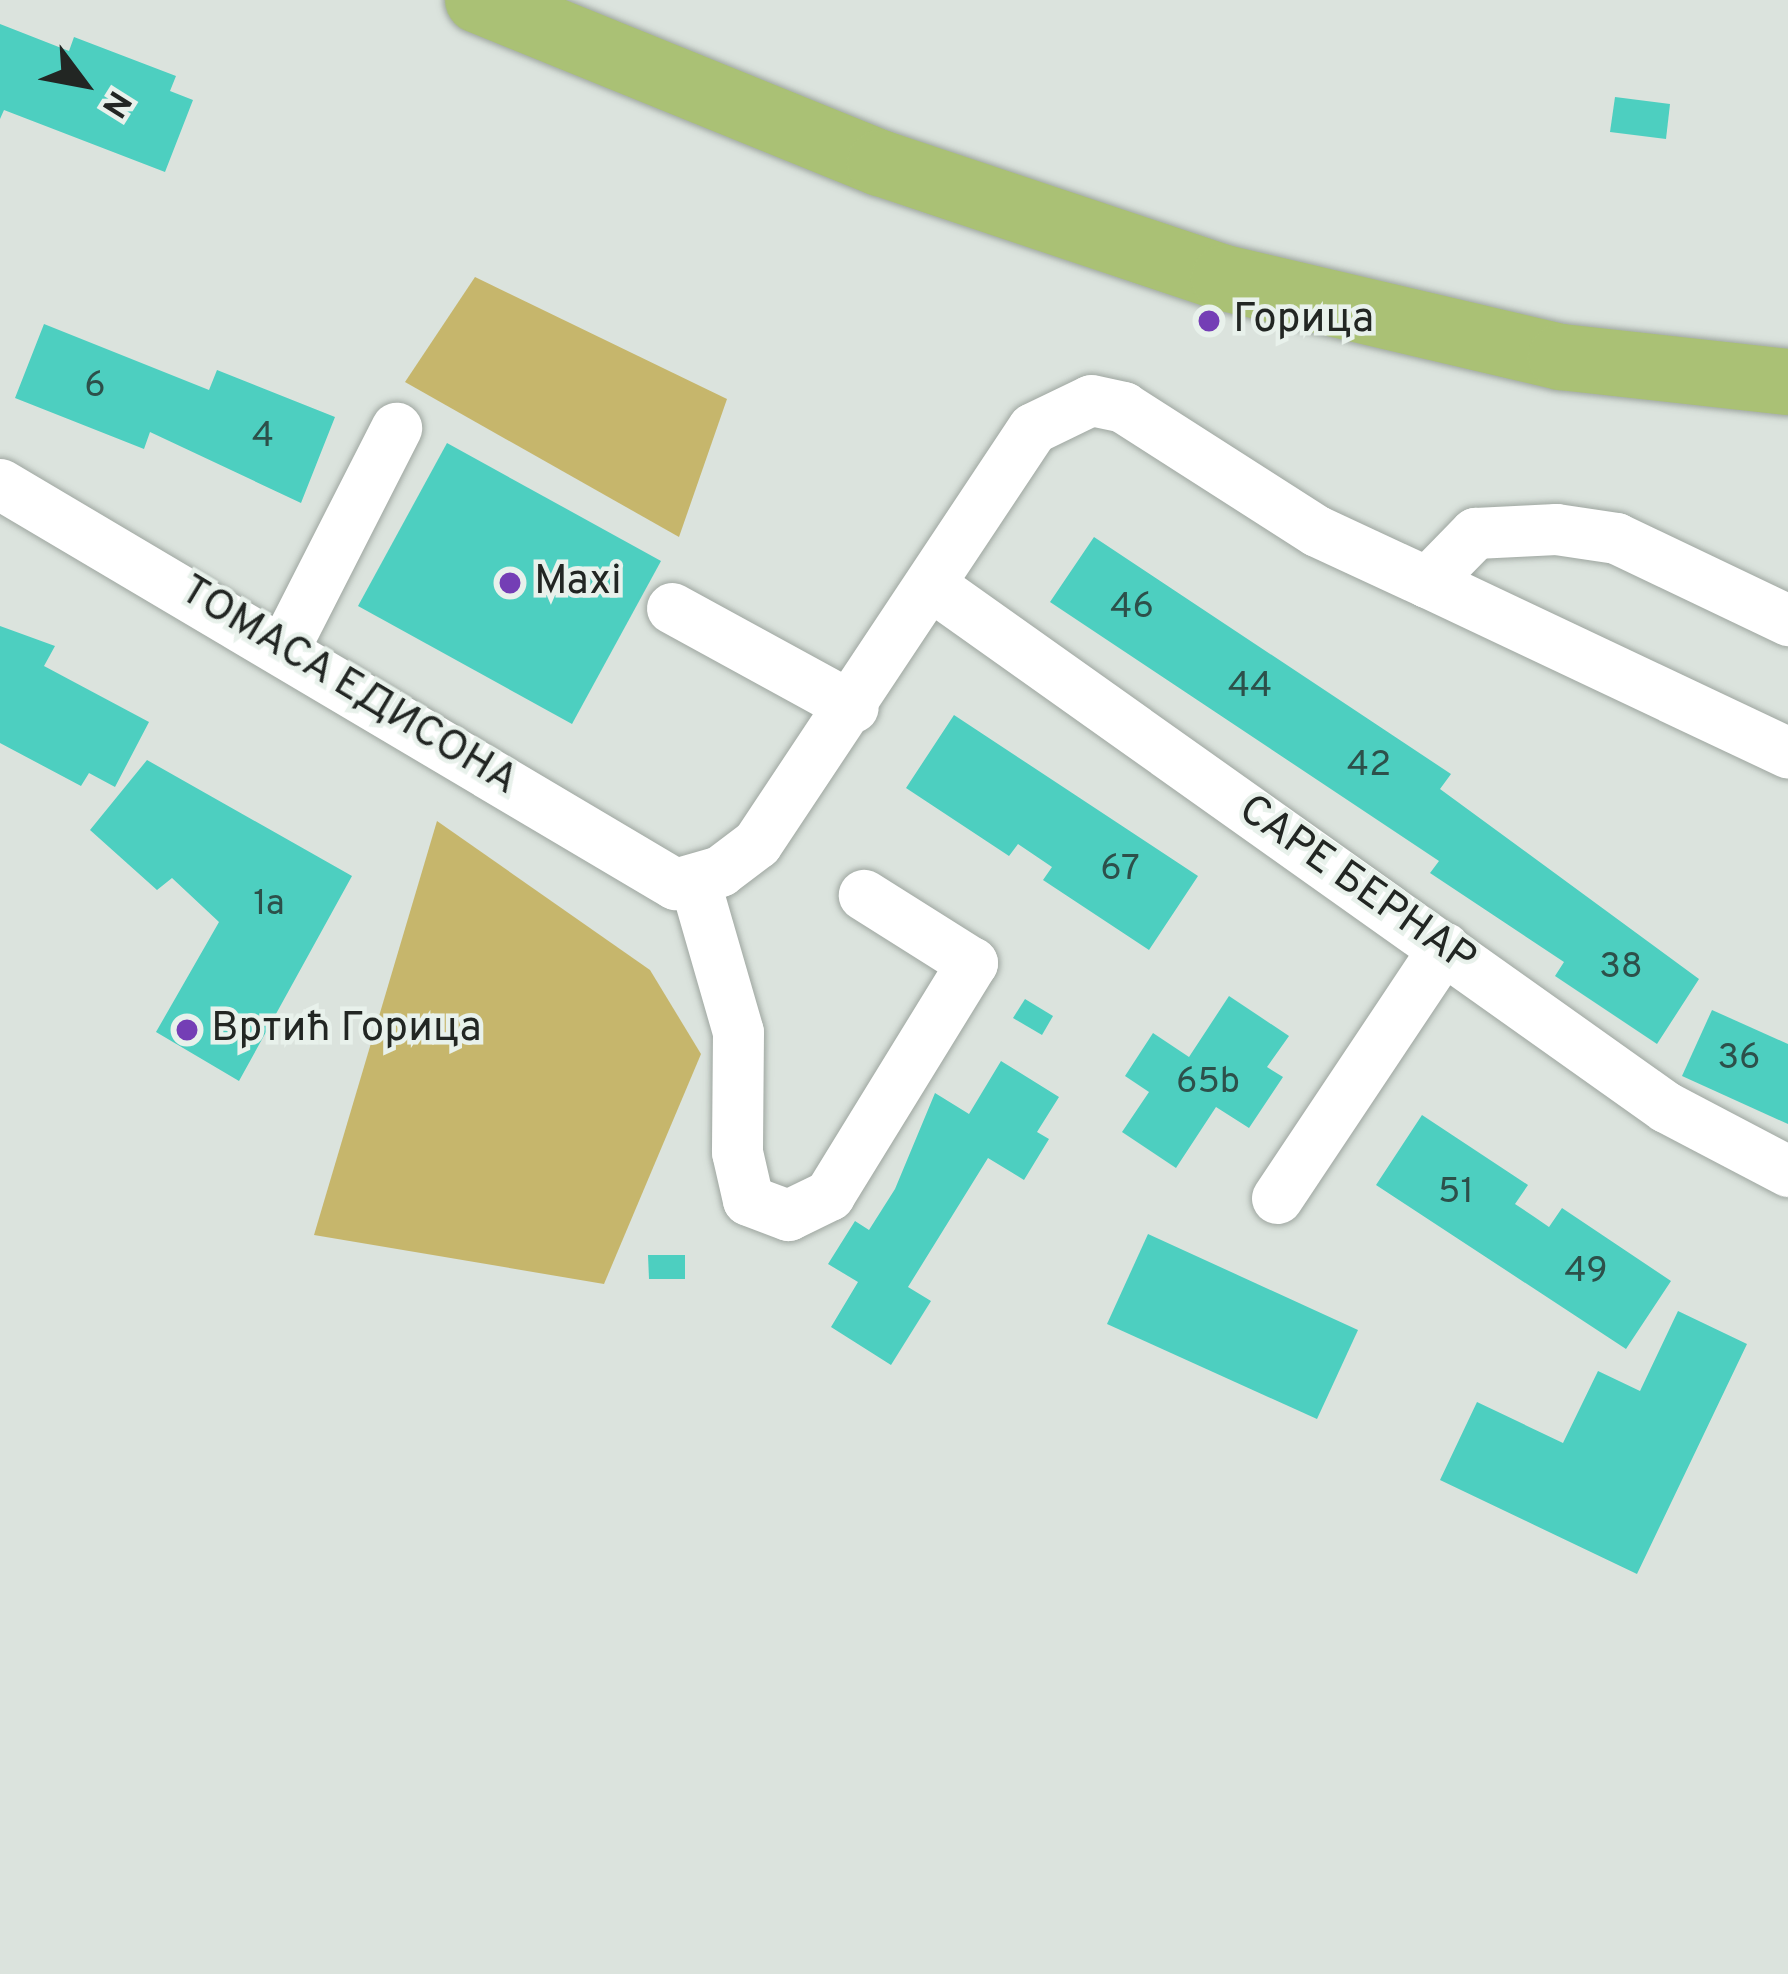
<!DOCTYPE html>
<html>
<head>
<meta charset="utf-8">
<style>
	body { margin:0 }
	#map { position:relative; width:1788px; height:1974px; overflow:hidden; background:#dbe3dd; font-family:Overpass,sans-serif }
	div>[style] { position:absolute }
	[style*='--x'] { left:calc(var(--x)*1px); top:calc(var(--y)*1px); width:calc(var(--w)*1px); rotate:calc(var(--a)*1deg) }
	.green>* { inset:0; background:#c6b66c }
	.building>* { inset:0; background:#4dcfc0 }
	.roads { filter:drop-shadow(0 0 3px #9ea6a0) drop-shadow(0 0 3px #9ea6a0) }
	.minor>* { height:51px; margin:-25.5px; padding:0 25.5px; transform-origin:25.5px; border-radius:25.5px; background:#fff }
	.major>* { height:66px; margin:-33px; padding:0 33px; transform-origin:33px; border-radius:33px; background:#aac175 }
	.dots>* { width:33px; height:33px; translate:-50% -50%; box-sizing:border-box; border:6px solid #e8f1eb; border-radius:50% }
	span { translate:-50% -50%; white-space:nowrap; text-align:center; line-height:1.15; -webkit-text-stroke:9px #e8f1eb; paint-order:stroke }
	.number-label { font-size:36px; color:#2d504a }
	.number-label span { -webkit-text-stroke-width:0 }
	.poi-label { font-size:42px; color:#222623 }
	.left { translate:0 -50%; text-align:left }
	.street-label { font-size:42px; color:#222623 }
	.north { position:absolute; left:24px; top:24px; width:120px; height:120px; -webkit-text-stroke:9px #e8f1eb; paint-order:stroke; rotate:122deg; font-size:33px; font-weight:700; line-height:48px; text-align:center; color:#222623 }
	.north::after { content:''; display:block; margin:auto; width:42px; height:54px; background:#222623; clip-path:polygon(50% 0,100% 100%,50% 72%,0 100%) }
</style>
</head>
<body>
<div id="map">
	<div class="green">
		<div style="clip-path:polygon(475px 277px,727px 399px,679px 537px,405px 382px)"></div>
		<div style="clip-path:polygon(437px 821px,650px 970px,701px 1054px,604px 1284px,314px 1235px)"></div>
	</div>
	<div class="building">
		<div style="clip-path:polygon(0 24px,69px 51px,74px 37px,176px 76px,170px 91px,193px 100px,165px 172px,4px 110px,0 119px)"></div>
		<div style="clip-path:polygon(1615px 97px,1670px 104px,1666px 139px,1610px 132px)"></div>
		<div style="clip-path:polygon(44px 324px,209px 390px,217px 370px,335px 417px,301px 503px,150px 432px,144px 449px,15px 398px)"></div>
		<div style="clip-path:polygon(447px 443px,661px 561px,572px 724px,358px 606px)"></div>
		<div style="clip-path:polygon(1094px 537px,1451px 774px,1440px 789px,1699px 979px,1657px 1044px,1555px 976px,1564px 962px,1430px 873px,1439px 861px,1050px 602px)"></div>
		<div style="clip-path:polygon(0 626px,55px 646px,44px 666px,149px 722px,115px 787px,89px 773px,81px 786px,0 743px)"></div>
		<div style="clip-path:polygon(954px 715px,1198px 876px,1149px 950px,1043px 880px,1052px 867px,1018px 844px,1009px 856px,906px 788px)"></div>
		<div style="clip-path:polygon(147px 760px,352px 876px,239px 1081px,156px 1032px,219px 922px,172px 878px,157px 890px,90px 830px)"></div>
		<div style="clip-path:polygon(1229px 996px,1289px 1036px,1267px 1067px,1283px 1077px,1249px 1128px,1216px 1107px,1176px 1168px,1122px 1132px,1149px 1092px,1125px 1076px,1153px 1033px,1189px 1057px)"></div>
		<div style="clip-path:polygon(1025px 999px,1053px 1016px,1042px 1035px,1013px 1018px)"></div>
		<div style="clip-path:polygon(1712px 1010px,1788px 1044px,1788px 1124px,1682px 1076px)"></div>
		<div style="clip-path:polygon(1001px 1061px,1059px 1097px,1037px 1132px,1049px 1139px,1024px 1180px,988px 1158px,908px 1287px,931px 1301px,891px 1365px,831px 1327px,858px 1282px,828px 1264px,855px 1221px,869px 1230px,895px 1189px,935px 1093px,969px 1114px)"></div>
		<div style="clip-path:polygon(1422px 1115px,1528px 1185px,1515px 1204px,1533px 1216px,1549px 1227px,1562px 1208px,1671px 1281px,1626px 1349px,1376px 1185px)"></div>
		<div style="clip-path:polygon(1148px 1234px,1358px 1330px,1317px 1419px,1107px 1324px)"></div>
		<div style="clip-path:polygon(648px 1255px,685px 1255px,685px 1279px,649px 1279px)"></div>
		<div style="clip-path:polygon(1678px 1311px,1747px 1344px,1637px 1574px,1440px 1480px,1477px 1402px,1563px 1443px,1598px 1371px,1640px 1391px)"></div>
	</div>
	<div class="roads">
		<div class="minor">
			<div style="--x:0;--y:484;--w:785;--a:30.65"></div>
			<div style="--x:675;--y:884;--w:47;--a:-16.1"></div>
			<div style="--x:720;--y:871;--w:46;--a:-37.1"></div>
			<div style="--x:757;--y:843;--w:498;--a:-56.4"></div>
			<div style="--x:1033;--y:428;--w:64;--a:-25.8"></div>
			<div style="--x:1091;--y:400;--w:33;--a:12"></div>
			<div style="--x:1123;--y:407;--w:230;--a:32.6"></div>
			<div style="--x:1317;--y:531;--w:121;--a:24.9"></div>
			<div style="--x:1427;--y:582;--w:69;--a:-45.6"></div>
			<div style="--x:1475;--y:533;--w:81;--a:-2.8"></div>
			<div style="--x:1556;--y:529;--w:61;--a:8.5"></div>
			<div style="--x:1616;--y:538;--w:191;--a:25.5"></div>
			<div style="--x:1427;--y:582;--w:399;--a:25.3"></div>
			<div style="--x:932;--y:586;--w:900;--a:35.37"></div>
			<div style="--x:1666;--y:1107;--w:138;--a:27.7"></div>
			<div style="--x:672;--y:608;--w:206;--a:28.7"></div>
			<div style="--x:285;--y:646;--w:245;--a:-63"></div>
			<div style="--x:695;--y:883;--w:155;--a:73.9"></div>
			<div style="--x:738;--y:1032;--w:120;--a:90.5"></div>
			<div style="--x:737;--y:1152;--w:49;--a:77.1"></div>
			<div style="--x:748;--y:1200;--w:43;--a:20.6"></div>
			<div style="--x:788;--y:1215;--w:46;--a:-26"></div>
			<div style="--x:829;--y:1195;--w:273;--a:-58.4"></div>
			<div style="--x:972;--y:963;--w:128;--a:-147.8"></div>
			<div style="--x:1277;--y:1198;--w:301;--a:-56.3"></div>
		</div>
		<div class="major">
			<div style="--x:478;--y:0;--w:434;--a:22.1"></div>
			<div style="--x:880;--y:163;--w:363;--a:18.5"></div>
			<div style="--x:1224;--y:278;--w:346;--a:13.2"></div>
			<div style="--x:1561;--y:357;--w:228;--a:6.3"></div>
		</div>
	</div>
	<div class="dots">
		<div style="left:1209px;top:321px;background:#743eb5"></div>
		<div style="left:510px;top:583px;background:#743eb5"></div>
		<div style="left:187px;top:1030px;background:#743eb5"></div>
	</div>
	<div class="number-label">
		<span style="left:95px;top:388px">6</span>
		<span style="left:263px;top:438px">4</span>
		<span style="left:1132px;top:609px">46</span>
		<span style="left:1250px;top:688px">44</span>
		<span style="left:1369px;top:767px">42</span>
		<span style="left:1120px;top:871px">67</span>
		<span style="left:269px;top:906px">1a</span>
		<span style="left:1621px;top:969px">38</span>
		<span style="left:1739px;top:1060px">36</span>
		<span style="left:1208px;top:1084px">65b</span>
		<span style="left:1456px;top:1194px">51</span>
		<span style="left:1586px;top:1273px">49</span>
	</div>
	<div class="poi-label">
		<span class="left" style="left:1233px;top:321px">Горица</span>
		<span class="left" style="left:534px;top:583px">Maxi</span>
		<span class="left" style="left:211px;top:1030px">Вртић Горица</span>
	</div>
	<div class="street-label">
		<span style="left:348px;top:687px;rotate:31deg">ТОМАСА ЕДИСОНА</span>
		<span style="left:1356px;top:886px;rotate:35deg">САРЕ БЕРНАР</span>
	</div>
	<div class="north">N</div>
</div>
</body>
</html>
